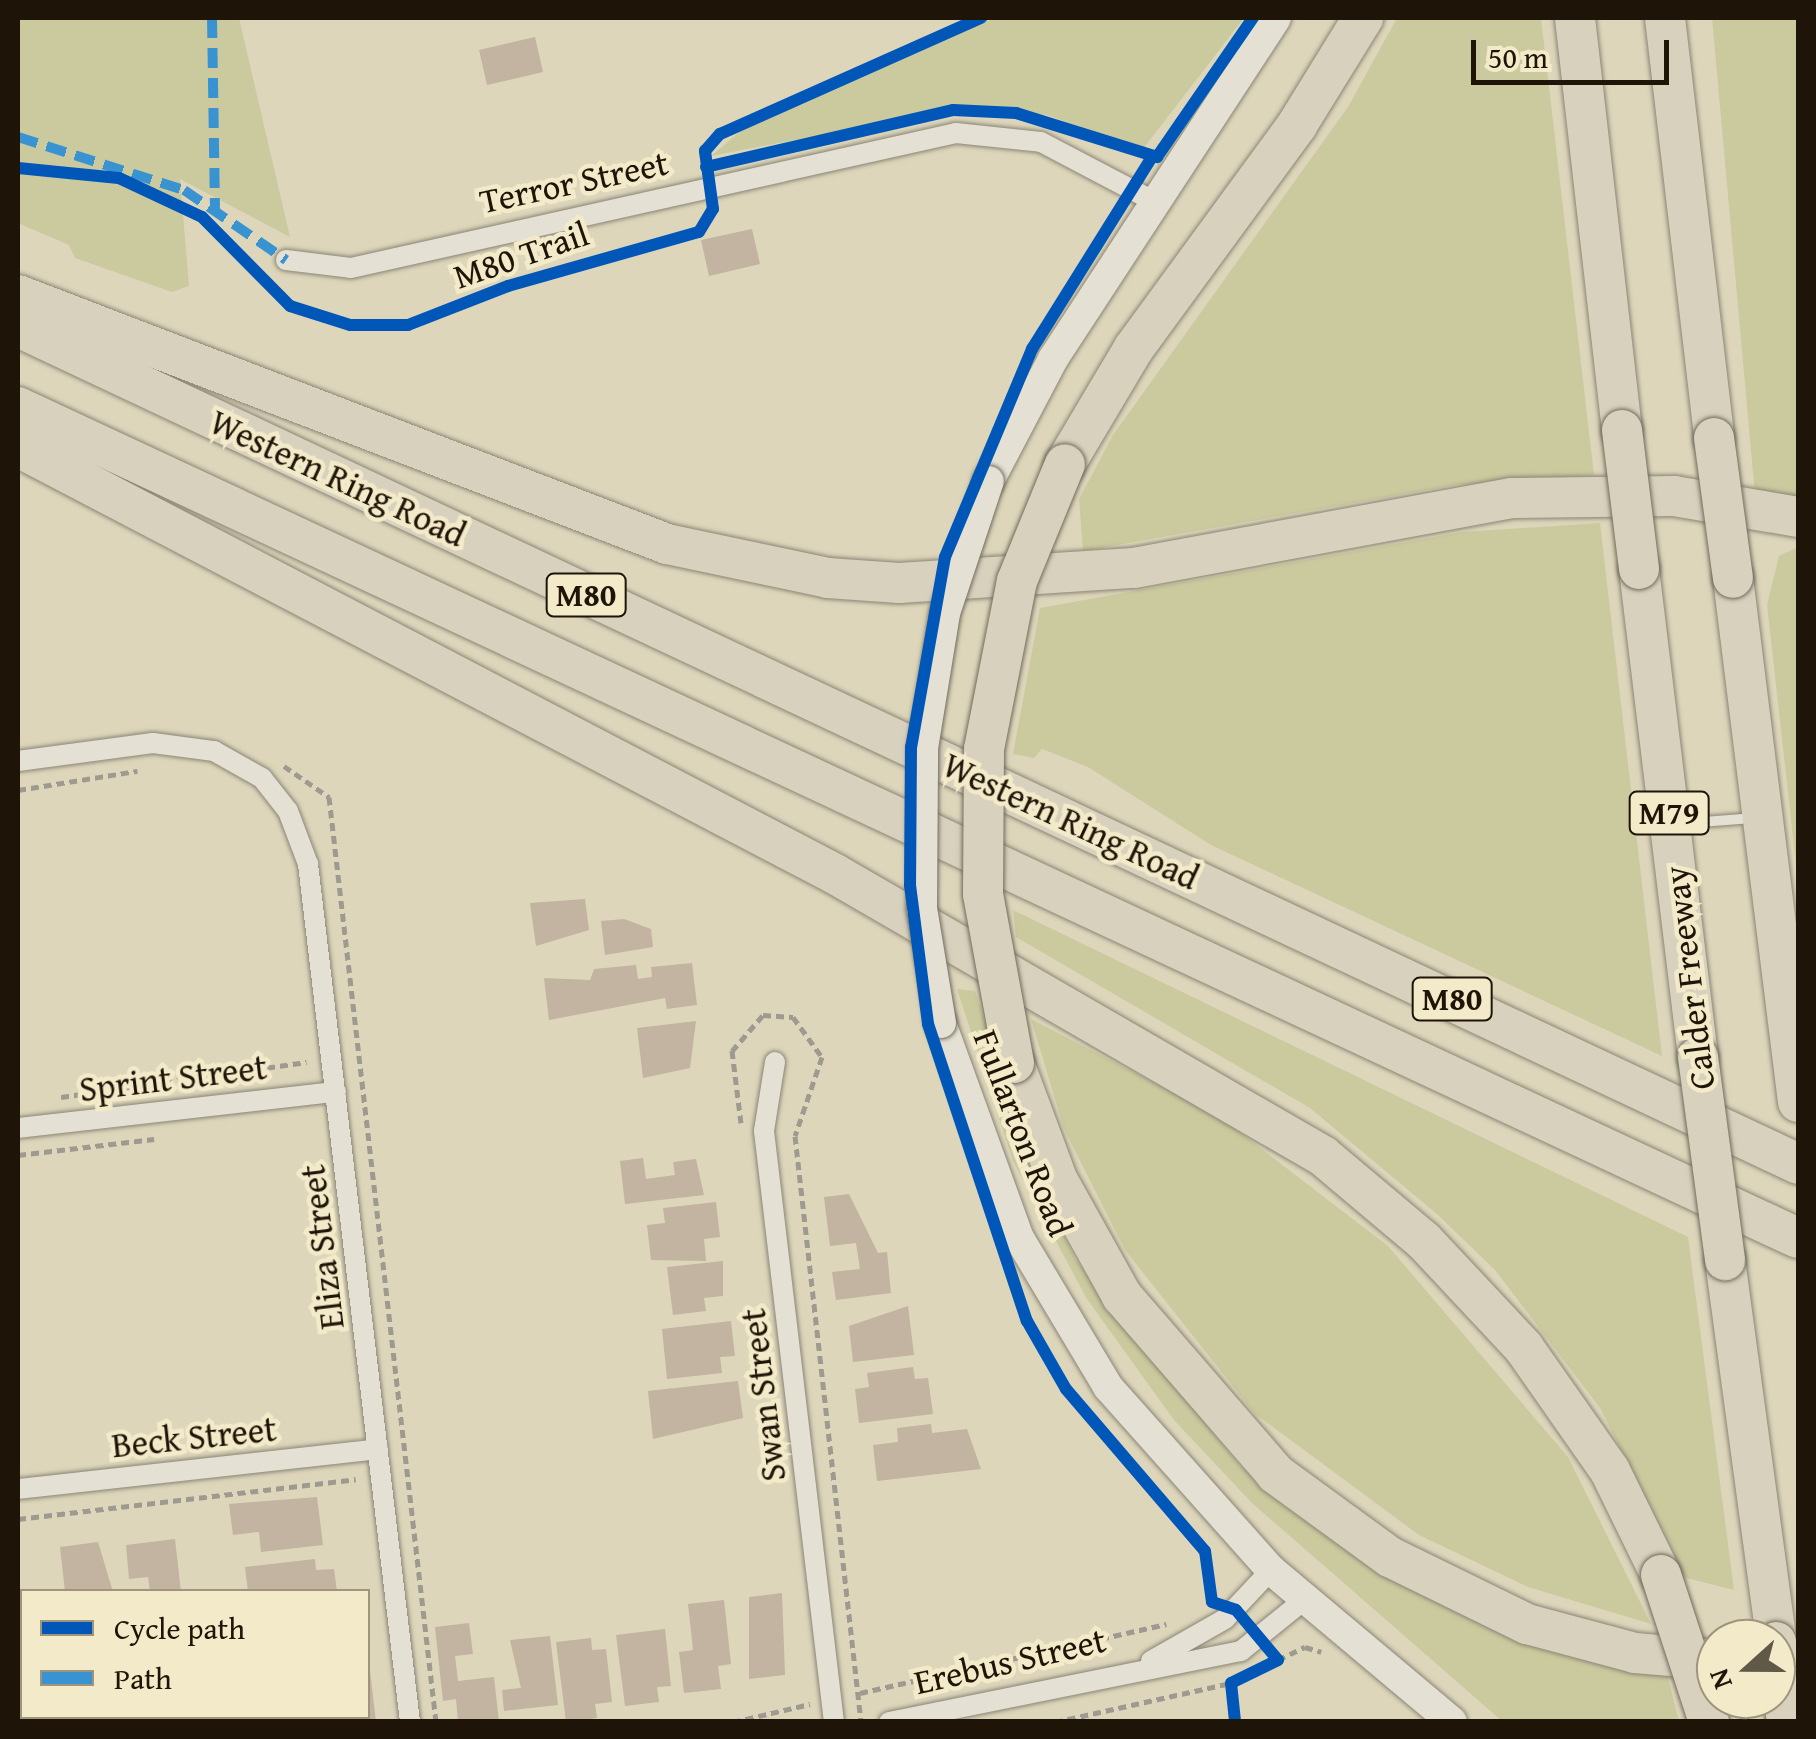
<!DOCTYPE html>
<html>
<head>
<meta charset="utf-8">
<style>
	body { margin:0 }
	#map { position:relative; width:1816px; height:1739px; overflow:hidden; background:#ddd6bb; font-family:"Gentium Book Plus",serif }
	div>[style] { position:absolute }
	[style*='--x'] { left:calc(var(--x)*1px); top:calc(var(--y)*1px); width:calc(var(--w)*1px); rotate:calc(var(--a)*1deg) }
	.green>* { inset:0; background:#caca9e }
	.building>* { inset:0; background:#c3b3a1 }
	.path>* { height:5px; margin-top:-2.5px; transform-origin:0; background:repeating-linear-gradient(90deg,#9e9a8f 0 8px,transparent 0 13px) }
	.roads { filter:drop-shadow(0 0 2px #8a8575) drop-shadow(0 0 2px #8a8575) }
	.lane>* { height:10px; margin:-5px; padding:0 5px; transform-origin:5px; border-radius:5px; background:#e4e0d3 }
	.street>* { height:20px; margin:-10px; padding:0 10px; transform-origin:10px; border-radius:10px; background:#e4e0d3 }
	.secondary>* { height:30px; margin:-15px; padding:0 15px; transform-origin:15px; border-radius:15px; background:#e4e0d3 }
	.highway>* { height:40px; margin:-20px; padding:0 20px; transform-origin:20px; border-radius:20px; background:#d8d1be }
	.bridges { filter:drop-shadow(0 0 2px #706b5c) drop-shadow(0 0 2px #706b5c) }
	.secondary-bridge>* { height:30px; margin:-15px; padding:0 15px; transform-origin:15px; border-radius:15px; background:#e4e0d3 }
	.highway-bridge>* { height:40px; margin:-20px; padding:0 20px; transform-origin:20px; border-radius:20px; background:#d8d1be }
	.quiet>* { height:10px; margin-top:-5px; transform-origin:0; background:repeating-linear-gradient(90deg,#3a93d1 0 20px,transparent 0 30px) }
	.cycleway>* { height:12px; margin:-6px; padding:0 6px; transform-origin:6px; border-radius:6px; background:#0057b8 }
	span { translate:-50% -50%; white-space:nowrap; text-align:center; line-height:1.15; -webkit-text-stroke:9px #f3eac9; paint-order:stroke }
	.shield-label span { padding:2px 8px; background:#f3eac9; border:2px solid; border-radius:8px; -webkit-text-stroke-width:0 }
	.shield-label { font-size:32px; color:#1e1508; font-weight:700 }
	.street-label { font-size:35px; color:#1e1508 }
	.frame { position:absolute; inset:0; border:20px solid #1e1508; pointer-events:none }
	.legend { position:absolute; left:20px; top:1589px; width:350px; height:130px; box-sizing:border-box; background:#f3eac9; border:2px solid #9e957c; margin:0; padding:12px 18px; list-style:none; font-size:30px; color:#1e1508 }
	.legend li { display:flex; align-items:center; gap:20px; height:50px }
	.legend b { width:50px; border:2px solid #9e957c }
	.north { position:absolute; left:1696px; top:1619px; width:100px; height:100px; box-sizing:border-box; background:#f3eac9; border:2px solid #9e957c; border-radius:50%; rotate:249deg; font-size:28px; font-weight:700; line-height:40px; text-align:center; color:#1e1508 }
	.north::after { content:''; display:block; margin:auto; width:35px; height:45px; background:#615947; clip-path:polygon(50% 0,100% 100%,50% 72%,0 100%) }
	.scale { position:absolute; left:1471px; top:40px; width:198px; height:45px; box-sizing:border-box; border:5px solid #1e1508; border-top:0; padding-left:12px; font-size:30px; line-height:35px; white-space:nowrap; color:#1e1508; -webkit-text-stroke:8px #f3eac9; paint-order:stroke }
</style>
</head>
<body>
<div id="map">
	<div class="green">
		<div style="clip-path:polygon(18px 18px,239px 18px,290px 237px,180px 179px,189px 286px,172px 292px,75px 258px,69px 245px,18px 223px)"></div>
		<div style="clip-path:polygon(995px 18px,1244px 18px,1143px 149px,1047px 115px,977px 105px,711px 156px,749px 124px)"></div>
		<div style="clip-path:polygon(1397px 18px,1541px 18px,1594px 475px,1455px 485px,1083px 551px,1079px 499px,1113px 435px,1348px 107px)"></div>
		<div style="clip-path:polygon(1712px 18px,1798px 18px,1798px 500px,1755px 495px)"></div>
		<div style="clip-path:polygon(1600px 523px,1662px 1056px,1211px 845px,1088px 767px,1042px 749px,1034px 758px,1013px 754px,1040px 608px,1462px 532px)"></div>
		<div style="clip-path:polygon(1798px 547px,1798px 882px,1767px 605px,1779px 556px)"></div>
		<div style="clip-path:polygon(1013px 910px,1688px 1237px,1734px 1590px,1686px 1578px,1600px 1408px,1495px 1270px,1438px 1215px,1310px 1108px,1016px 937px)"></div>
		<div style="clip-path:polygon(957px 989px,975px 991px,1030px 1166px,1075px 1259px,1239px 1465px,1333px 1535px,1667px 1674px,1679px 1721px,1502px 1721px,1252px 1503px,1174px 1420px,1087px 1299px,1013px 1161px)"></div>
		<div style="clip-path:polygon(1031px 1019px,1220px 1117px,1388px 1246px,1568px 1457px,1651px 1624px,1528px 1587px,1419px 1535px,1254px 1413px,1125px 1250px,1064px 1129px)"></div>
	</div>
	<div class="building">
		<div style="clip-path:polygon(535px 37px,543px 72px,487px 85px,479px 50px)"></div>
		<div style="clip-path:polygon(752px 229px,760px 264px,709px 276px,701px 240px)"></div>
		<div style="clip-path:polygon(585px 899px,589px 930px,536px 946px,530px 903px)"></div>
		<div style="clip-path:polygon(624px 919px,651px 929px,653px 947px,605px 955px,601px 921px)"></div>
		<div style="clip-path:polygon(692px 963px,697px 1005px,667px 1009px,665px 998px,549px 1020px,544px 978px,590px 980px,594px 969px,636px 965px,638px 979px,652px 977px,651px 967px)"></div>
		<div style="clip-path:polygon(696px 1021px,690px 1068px,643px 1078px,637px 1028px)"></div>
		<div style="clip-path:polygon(643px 1158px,646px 1179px,675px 1175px,673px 1162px,696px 1159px,704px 1195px,625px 1204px,620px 1161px)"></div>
		<div style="clip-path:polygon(849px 1194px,878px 1253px,887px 1252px,891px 1293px,836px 1300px,832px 1272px,860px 1269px,856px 1243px,830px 1246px,824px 1197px)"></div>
		<div style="clip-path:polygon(716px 1202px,720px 1237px,704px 1239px,706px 1261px,651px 1260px,647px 1225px,665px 1223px,663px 1208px)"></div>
		<div style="clip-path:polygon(723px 1261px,723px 1296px,704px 1298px,706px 1311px,673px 1315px,667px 1267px)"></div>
		<div style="clip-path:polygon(908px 1306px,914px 1355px,853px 1362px,849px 1326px)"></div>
		<div style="clip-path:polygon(731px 1321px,735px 1356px,720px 1357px,722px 1373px,667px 1379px,662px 1329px)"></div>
		<div style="clip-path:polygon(913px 1367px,915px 1379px,928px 1378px,933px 1414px,859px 1423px,855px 1389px,869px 1387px,867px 1373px)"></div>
		<div style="clip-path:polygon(738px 1381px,743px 1418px,653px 1439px,648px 1391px)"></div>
		<div style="clip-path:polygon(931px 1424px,932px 1433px,967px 1429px,981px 1469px,877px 1481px,873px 1445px,898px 1442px,897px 1428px)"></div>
		<div style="clip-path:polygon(317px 1497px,323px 1545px,261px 1552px,259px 1532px,233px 1535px,229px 1504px)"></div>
		<div style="clip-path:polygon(175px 1539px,181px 1592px,150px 1592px,148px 1577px,129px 1579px,126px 1545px)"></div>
		<div style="clip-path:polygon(98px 1542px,113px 1592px,65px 1592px,60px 1547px)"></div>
		<div style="clip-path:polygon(315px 1559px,316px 1570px,334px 1569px,337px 1592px,248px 1592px,245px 1567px)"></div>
		<div style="clip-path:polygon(782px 1593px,785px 1675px,749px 1679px,749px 1597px)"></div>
		<div style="clip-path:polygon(724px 1600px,731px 1664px,718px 1666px,721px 1689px,684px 1693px,679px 1652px,693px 1650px,688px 1604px)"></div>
		<div style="clip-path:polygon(469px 1623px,473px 1654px,455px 1656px,458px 1681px,494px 1677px,499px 1722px,458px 1722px,456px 1699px,443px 1701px,435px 1627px)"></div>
		<div style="clip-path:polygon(665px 1629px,671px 1686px,657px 1687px,659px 1702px,625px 1706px,616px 1635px)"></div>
		<div style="clip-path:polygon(550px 1636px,558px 1705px,504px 1711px,502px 1690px,521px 1688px,510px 1640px)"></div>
		<div style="clip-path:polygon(591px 1638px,592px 1650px,606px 1649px,612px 1702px,595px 1704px,597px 1718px,566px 1722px,556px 1642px)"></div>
		<div style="clip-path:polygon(370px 1671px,376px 1722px,323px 1722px,368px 1716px)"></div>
		<div style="clip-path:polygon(208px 1716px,255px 1716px,256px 1722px,209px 1722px)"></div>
		<div style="clip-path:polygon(261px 1716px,296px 1716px,297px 1722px,262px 1722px)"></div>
	</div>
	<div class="path">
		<div style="--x:284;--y:766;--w:55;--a:34.6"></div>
		<div style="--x:329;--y:797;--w:931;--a:83.4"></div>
		<div style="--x:18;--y:790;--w:121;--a:-9.1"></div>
		<div style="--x:61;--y:1097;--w:248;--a:-8.1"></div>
		<div style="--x:741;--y:1123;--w:73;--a:-97.1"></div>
		<div style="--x:732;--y:1051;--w:48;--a:-49.3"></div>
		<div style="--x:763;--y:1015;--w:30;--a:4"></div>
		<div style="--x:793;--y:1017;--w:49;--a:54.1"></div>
		<div style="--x:822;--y:1057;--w:83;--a:108.9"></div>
		<div style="--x:795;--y:1136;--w:590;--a:83.57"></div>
		<div style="--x:18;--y:1155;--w:137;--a:-6.7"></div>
		<div style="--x:18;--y:1519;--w:340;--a:-6.7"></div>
		<div style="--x:1278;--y:1660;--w:30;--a:-26"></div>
		<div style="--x:1305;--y:1647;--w:17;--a:17"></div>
		<div style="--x:860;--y:1693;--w:314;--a:-12.7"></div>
		<div style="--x:733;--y:1722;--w:79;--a:-13.2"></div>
		<div style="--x:1055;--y:1722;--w:180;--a:-12.5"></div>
	</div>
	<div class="roads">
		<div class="lane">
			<div style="--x:1676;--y:824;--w:78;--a:-4.4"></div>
		</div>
		<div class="street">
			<div style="--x:286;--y:260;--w:65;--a:7"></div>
			<div style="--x:351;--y:268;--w:620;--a:-12.58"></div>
			<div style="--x:956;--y:133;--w:85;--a:6"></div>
			<div style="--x:1041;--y:142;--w:133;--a:27.7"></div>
			<div style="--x:18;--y:761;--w:136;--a:-7.6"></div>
			<div style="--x:153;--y:743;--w:62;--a:7.5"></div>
			<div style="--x:214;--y:751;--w:55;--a:29.4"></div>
			<div style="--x:262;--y:778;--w:42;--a:51.8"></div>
			<div style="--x:288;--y:811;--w:57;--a:69.3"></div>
			<div style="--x:308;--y:864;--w:864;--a:83.22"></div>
			<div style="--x:775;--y:1062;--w:70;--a:99.1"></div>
			<div style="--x:764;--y:1131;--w:595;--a:83.25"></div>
			<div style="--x:18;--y:1128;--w:320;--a:-6.5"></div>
			<div style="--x:18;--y:1489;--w:362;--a:-6.3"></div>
			<div style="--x:1151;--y:1661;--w:85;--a:-29.6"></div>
			<div style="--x:1225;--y:1619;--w:67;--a:-46.8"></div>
			<div style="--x:889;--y:1722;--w:359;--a:-11.4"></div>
			<div style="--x:1241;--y:1651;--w:81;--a:-39"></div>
		</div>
		<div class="secondary">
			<div style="--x:989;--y:481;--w:138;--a:-62.3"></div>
			<div style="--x:1053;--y:359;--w:407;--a:-56.8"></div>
			<div style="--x:941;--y:1023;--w:229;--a:70.1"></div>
			<div style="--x:1019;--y:1238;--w:174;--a:59.1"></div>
			<div style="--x:1108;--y:1387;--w:245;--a:48.3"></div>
			<div style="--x:1271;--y:1570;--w:236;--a:40"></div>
		</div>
		<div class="highway">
			<div style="--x:1575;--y:18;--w:415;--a:83.5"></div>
			<div style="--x:1665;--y:18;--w:423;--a:83.3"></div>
			<div style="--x:18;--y:295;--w:695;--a:20.99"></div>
			<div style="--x:667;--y:544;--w:165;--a:11.9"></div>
			<div style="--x:828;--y:578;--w:71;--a:4"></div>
			<div style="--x:899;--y:583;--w:235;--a:-3.7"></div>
			<div style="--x:1134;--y:568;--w:384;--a:-10.5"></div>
			<div style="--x:1512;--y:498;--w:162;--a:-0.7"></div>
			<div style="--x:1674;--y:496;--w:126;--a:9.6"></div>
			<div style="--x:18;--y:327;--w:1967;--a:25.18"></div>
			<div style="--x:18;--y:407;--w:1964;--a:25.03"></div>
			<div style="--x:18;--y:447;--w:922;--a:27.59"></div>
			<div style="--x:835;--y:874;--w:564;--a:30.02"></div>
			<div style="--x:1323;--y:1156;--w:132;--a:40.1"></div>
			<div style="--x:1424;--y:1241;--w:146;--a:46.9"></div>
			<div style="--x:1524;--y:1348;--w:150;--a:55"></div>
			<div style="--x:1610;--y:1471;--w:116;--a:63.9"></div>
			<div style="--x:1065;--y:464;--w:135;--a:-59.3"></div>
			<div style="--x:1134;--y:348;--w:276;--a:-53.8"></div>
			<div style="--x:1297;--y:125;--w:126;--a:-58.3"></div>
			<div style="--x:1639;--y:569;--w:492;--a:83.1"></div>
			<div style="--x:1733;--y:578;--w:528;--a:82.93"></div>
			<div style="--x:1014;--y:1063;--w:126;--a:69.6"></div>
			<div style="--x:1058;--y:1181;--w:132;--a:60.9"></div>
			<div style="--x:1122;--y:1296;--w:235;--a:49.1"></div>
			<div style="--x:1276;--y:1474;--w:141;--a:36.1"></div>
			<div style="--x:1390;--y:1557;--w:153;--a:26.1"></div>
			<div style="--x:1527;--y:1624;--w:112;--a:15"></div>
			<div style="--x:1635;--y:1653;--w:81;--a:4.9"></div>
			<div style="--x:1725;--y:1260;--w:382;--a:82.3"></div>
		</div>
	</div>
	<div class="bridges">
		<div class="secondary-bridge">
			<div style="--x:941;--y:1023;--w:117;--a:-99.4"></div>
			<div style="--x:922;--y:908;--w:160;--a:-89.6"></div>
			<div style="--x:923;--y:748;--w:137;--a:-80.7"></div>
			<div style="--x:945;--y:613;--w:139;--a:-71.6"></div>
		</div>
		<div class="highway-bridge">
			<div style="--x:1622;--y:430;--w:140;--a:83"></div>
			<div style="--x:1714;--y:438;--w:141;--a:82.3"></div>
			<div style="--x:1698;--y:1057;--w:205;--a:82.4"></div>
			<div style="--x:1014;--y:1063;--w:172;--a:-100.4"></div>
			<div style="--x:983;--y:894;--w:145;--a:-89.6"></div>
			<div style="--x:984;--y:749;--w:171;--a:-78.9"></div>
			<div style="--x:1017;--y:581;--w:126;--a:-67.7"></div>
			<div style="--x:1661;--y:1575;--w:155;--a:71.9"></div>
			<div style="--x:1776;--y:1642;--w:81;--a:82.2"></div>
		</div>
	</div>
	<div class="quiet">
		<div style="--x:212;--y:18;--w:193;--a:89.1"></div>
		<div style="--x:18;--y:137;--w:174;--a:17.7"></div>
		<div style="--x:184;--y:190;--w:124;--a:34.5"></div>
	</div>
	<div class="cycleway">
		<div style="--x:1152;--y:157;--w:226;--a:122"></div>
		<div style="--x:1032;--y:349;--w:225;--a:112.7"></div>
		<div style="--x:945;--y:557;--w:193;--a:100.1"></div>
		<div style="--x:911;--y:747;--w:138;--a:90.4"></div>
		<div style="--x:910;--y:885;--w:140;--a:82.6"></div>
		<div style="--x:928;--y:1024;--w:313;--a:71.6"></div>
		<div style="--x:1027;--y:1321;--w:78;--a:60.2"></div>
		<div style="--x:1066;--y:1389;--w:213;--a:49.4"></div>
		<div style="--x:1205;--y:1551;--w:51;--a:82.2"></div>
		<div style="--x:1212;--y:1602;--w:25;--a:18"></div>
		<div style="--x:1236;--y:1610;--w:65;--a:50"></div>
		<div style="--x:1278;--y:1660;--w:52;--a:153.9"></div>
		<div style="--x:1231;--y:1683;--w:39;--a:84"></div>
		<div style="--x:706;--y:167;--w:253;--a:-13"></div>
		<div style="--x:953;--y:110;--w:63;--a:2.7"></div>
		<div style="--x:1016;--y:113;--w:148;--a:17.3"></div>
		<div style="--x:1157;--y:157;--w:169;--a:-55.4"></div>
		<div style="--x:18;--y:168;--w:101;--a:5.7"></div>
		<div style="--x:119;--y:178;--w:92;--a:25.2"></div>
		<div style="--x:202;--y:217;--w:125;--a:45.3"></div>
		<div style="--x:290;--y:306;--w:63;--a:17.6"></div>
		<div style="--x:350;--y:325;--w:58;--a:0"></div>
		<div style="--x:408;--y:325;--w:107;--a:-21.3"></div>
		<div style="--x:508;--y:286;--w:198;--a:-15.8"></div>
		<div style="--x:699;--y:232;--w:27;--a:-59"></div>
		<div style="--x:713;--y:209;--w:59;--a:-97.9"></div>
		<div style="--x:705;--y:151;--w:23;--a:-49"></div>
		<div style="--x:720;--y:134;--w:286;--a:-24"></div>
	</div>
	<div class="shield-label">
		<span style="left:586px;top:595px">M80</span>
		<span style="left:1669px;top:813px">M79</span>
		<span style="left:1452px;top:999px">M80</span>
	</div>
	<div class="street-label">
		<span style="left:574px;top:182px;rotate:-12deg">Terror Street</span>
		<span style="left:521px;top:255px;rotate:-19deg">M80 Trail</span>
		<span style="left:338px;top:478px;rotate:25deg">Western Ring Road</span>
		<span style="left:1071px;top:821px;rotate:25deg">Western Ring Road</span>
		<span style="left:1689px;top:978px;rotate:-97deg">Calder Freeway</span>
		<span style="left:173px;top:1078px;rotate:-7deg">Sprint Street</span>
		<span style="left:1023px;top:1133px;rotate:69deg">Fullarton Road</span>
		<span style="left:322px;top:1247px;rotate:-97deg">Eliza Street</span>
		<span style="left:763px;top:1395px;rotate:-97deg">Swan Street</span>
		<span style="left:194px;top:1437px;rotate:-6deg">Beck Street</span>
		<span style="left:1010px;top:1661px;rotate:-13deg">Erebus Street</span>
	</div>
	<div class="frame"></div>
	<ul class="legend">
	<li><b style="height:12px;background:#0057b8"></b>Cycle path</li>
	<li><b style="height:12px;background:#3a93d1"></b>Path</li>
	</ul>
	<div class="north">N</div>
	<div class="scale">50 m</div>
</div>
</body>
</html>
